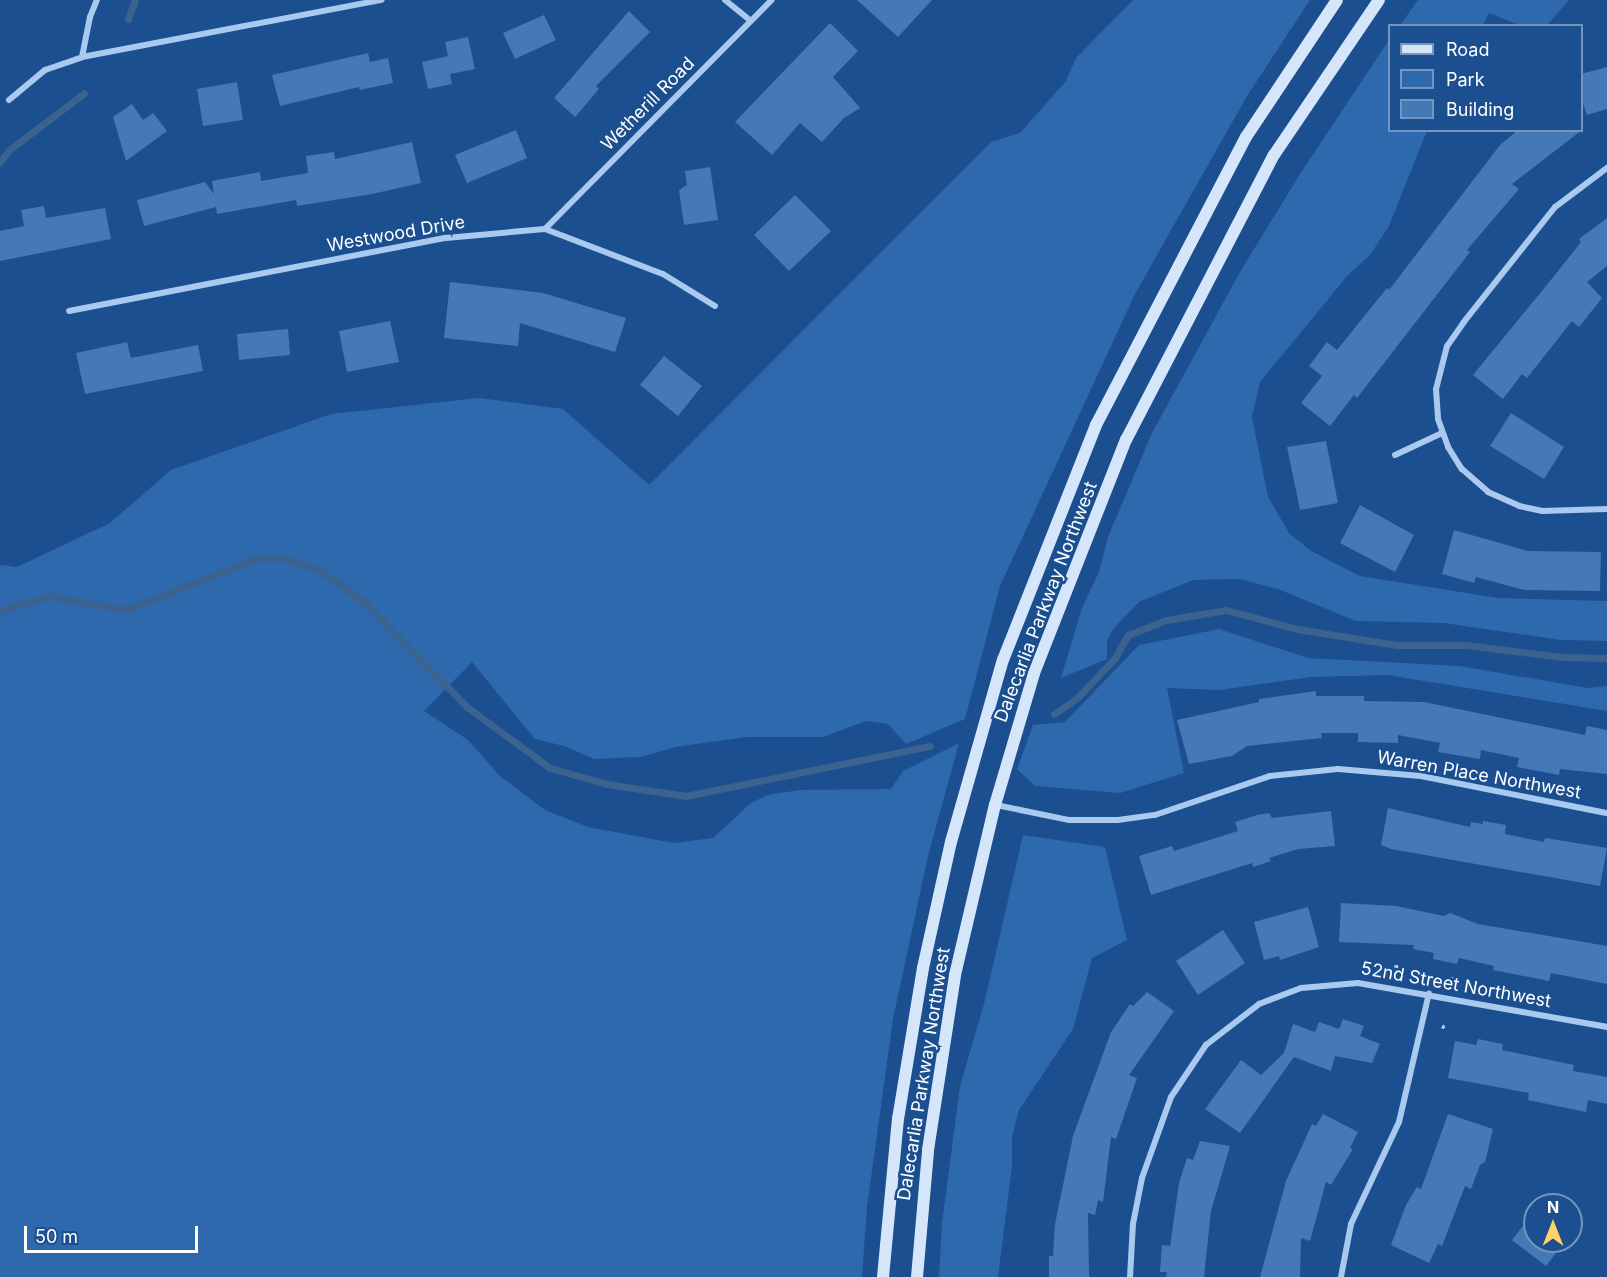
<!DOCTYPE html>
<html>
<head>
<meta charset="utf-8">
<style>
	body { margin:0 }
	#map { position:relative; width:1607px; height:1277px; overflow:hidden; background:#1b4f8f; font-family:Inter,sans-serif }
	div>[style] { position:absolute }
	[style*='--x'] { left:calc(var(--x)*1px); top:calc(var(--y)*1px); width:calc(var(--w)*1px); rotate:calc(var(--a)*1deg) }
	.green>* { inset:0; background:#2e69ad }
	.stream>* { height:7px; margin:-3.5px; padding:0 3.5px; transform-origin:3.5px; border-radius:3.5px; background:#3c6290 }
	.building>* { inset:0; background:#4478b7 }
	.path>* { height:4px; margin-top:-2px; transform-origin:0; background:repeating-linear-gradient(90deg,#a9c9ee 0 3px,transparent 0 7.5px) }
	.minor>* { height:6px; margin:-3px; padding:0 3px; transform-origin:3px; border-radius:3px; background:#a9c9ee }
	.secondary>* { height:12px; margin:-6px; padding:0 6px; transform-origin:6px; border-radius:6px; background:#d6e6fa }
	span { translate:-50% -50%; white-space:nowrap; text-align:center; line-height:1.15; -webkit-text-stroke:5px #1b4f8f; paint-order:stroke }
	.street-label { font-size:18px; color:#fff }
	.legend { position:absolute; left:1388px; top:24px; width:195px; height:108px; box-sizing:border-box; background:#1b4f8f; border:2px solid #7695bc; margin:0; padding:8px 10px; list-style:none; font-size:18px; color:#fff }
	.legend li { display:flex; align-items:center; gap:12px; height:30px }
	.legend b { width:30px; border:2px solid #7695bc }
	.north { position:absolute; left:1523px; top:1193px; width:60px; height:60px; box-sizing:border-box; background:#1b4f8f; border:2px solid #7695bc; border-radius:50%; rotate:0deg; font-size:16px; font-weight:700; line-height:24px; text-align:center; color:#fff }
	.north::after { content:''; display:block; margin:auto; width:21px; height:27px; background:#ffd166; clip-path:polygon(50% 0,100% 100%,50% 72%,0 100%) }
	.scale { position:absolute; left:24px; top:1226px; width:174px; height:27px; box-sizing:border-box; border:3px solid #fff; border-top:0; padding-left:8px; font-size:18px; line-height:21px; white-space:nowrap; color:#fff; -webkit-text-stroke:4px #1b4f8f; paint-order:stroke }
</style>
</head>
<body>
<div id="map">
	<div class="green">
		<div style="clip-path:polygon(1133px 0,1310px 0,1247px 96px,1135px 294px,1000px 586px,965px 719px,906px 744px,888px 724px,866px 721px,823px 737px,747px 737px,675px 747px,641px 757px,594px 759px,564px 746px,535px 739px,472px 662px,424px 711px,468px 740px,500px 776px,545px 810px,588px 827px,674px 843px,713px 838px,751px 803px,767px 795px,800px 790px,891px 789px,903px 771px,959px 743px,928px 856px,893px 1019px,867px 1207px,862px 1277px,0 1277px,0 565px,17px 567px,110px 523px,171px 470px,331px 414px,479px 398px,563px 409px,649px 485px,991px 142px,1020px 133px,1066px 81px,1076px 58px)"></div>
		<div style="clip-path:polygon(1418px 0,1569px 0,1547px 25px,1519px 25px,1489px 13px,1483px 25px,1400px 25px)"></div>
		<div style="clip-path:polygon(1389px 40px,1390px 130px,1427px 131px,1389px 226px,1370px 255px,1348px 275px,1260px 382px,1252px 417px,1268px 497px,1289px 533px,1311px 551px,1360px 576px,1498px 598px,1607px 601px,1607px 641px,1561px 640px,1444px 623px,1356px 621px,1278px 589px,1239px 579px,1193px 580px,1139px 602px,1113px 629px,1107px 641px,1107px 659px,1061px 678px,1082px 608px,1099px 572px,1108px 537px,1152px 433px,1240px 272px,1300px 174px)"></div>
		<div style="clip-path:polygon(1219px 629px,1308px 658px,1459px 666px,1588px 688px,1607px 686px,1607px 711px,1388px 675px,1311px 677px,1219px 690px,1167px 688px,1184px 773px,1120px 793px,1035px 786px,1017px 769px,1033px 725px,1065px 722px,1139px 645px)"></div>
		<div style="clip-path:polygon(1023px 835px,1105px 847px,1127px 940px,1092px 958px,1073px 1029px,1019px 1110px,1012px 1137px,1012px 1166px,998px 1277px,939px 1277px,942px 1223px,960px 1086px,984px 1004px)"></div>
	</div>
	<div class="stream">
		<div style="--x:128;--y:19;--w:20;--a:-70"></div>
		<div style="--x:0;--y:162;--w:15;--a:-53"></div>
		<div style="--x:9;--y:150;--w:94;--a:-37.2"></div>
		<div style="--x:0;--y:611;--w:51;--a:-17"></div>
		<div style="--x:49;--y:596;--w:78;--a:10.3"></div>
		<div style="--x:126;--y:610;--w:141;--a:-21.7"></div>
		<div style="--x:257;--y:558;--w:28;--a:0"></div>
		<div style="--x:285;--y:558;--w:37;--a:20"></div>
		<div style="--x:320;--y:571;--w:51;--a:34.6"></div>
		<div style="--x:362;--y:600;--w:150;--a:45.5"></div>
		<div style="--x:467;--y:707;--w:103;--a:36.3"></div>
		<div style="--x:550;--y:768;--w:59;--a:15.7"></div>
		<div style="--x:607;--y:784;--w:80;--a:8.6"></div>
		<div style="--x:686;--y:796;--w:249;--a:-11.6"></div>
		<div style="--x:1054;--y:714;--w:29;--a:-35"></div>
		<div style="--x:1078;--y:697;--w:54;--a:-46.5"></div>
		<div style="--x:1115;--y:658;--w:26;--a:-61"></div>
		<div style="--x:1128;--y:635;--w:41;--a:-21.5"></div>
		<div style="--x:1166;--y:620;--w:61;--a:-9.5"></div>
		<div style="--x:1226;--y:610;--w:73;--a:15"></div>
		<div style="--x:1297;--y:629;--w:101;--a:9.1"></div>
		<div style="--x:1397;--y:645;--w:69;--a:0"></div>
		<div style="--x:1466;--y:645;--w:97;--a:7.1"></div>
		<div style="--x:1562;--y:657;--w:45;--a:1.3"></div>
	</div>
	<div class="building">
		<div style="clip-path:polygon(857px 0,932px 0,898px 37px)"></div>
		<div style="clip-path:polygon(629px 11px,650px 32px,596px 86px,599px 89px,575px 117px,554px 98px)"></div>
		<div style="clip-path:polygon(544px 15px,556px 40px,515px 59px,503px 33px)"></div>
		<div style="clip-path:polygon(830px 23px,858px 51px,833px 77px,860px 108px,844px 118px,822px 142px,800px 123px,772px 155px,735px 122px)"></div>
		<div style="clip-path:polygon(468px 37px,475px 69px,450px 74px,452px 84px,428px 89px,422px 62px,448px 56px,445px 42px)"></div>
		<div style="clip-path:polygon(368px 53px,370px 62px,388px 58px,393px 83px,360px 90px,359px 87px,280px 106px,272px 75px)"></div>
		<div style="clip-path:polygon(1607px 67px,1607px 109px,1587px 115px,1581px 98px,1581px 74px)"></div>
		<div style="clip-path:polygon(237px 82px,243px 120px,203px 126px,197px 89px)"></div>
		<div style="clip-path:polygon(132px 104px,143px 120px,153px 113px,167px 131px,126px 161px,113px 117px)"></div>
		<div style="clip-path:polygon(516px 130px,527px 158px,467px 183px,455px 155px)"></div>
		<div style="clip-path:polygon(1518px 130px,1582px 130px,1512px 184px,1519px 189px,1467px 250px,1470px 252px,1357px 398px,1354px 395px,1330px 426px,1301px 403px,1322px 376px,1309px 366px,1327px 342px,1337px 350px,1387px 288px,1389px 290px,1500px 145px)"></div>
		<div style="clip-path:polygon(412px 142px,421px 183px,372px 194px,297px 206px,296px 200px,217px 214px,216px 207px,144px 226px,137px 200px,205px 182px,214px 194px,212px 181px,260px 172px,261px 181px,308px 173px,306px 156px,334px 152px,335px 159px)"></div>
		<div style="clip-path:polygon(710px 167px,718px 220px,684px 225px,679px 190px,687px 185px,685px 171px)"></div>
		<div style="clip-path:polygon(795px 195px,831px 231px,789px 271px,754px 235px)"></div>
		<div style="clip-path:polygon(44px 206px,46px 218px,105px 208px,111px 239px,0 261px,0 231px,24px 226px,21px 210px)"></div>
		<div style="clip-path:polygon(1607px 218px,1607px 266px,1587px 282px,1602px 298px,1579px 327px,1572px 321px,1527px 378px,1522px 374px,1503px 399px,1473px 375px,1550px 281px,1581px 242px,1579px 239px)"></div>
		<div style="clip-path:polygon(450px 282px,543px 293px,626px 318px,615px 352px,520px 323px,518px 346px,444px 338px)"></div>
		<div style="clip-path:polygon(390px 321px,399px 362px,347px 372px,339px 331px)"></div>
		<div style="clip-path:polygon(288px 329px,290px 355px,239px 360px,237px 334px)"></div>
		<div style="clip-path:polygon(127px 342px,131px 358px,198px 345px,203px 371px,85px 394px,76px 353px)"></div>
		<div style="clip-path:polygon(664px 356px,702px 386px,678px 416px,640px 385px)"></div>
		<div style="clip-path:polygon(1511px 413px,1564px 447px,1544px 479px,1490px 446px)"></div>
		<div style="clip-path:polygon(1326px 441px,1338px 503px,1300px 510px,1287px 447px)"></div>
		<div style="clip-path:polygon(1360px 505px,1414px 535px,1395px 572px,1340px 543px)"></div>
		<div style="clip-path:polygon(1454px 530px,1528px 551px,1601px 552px,1600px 591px,1524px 590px,1476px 577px,1474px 583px,1442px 574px)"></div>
		<div style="clip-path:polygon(1316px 691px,1316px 696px,1364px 696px,1364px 701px,1424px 702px,1585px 735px,1587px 726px,1607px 730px,1607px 774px,1560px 769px,1559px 775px,1517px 767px,1519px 758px,1481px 750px,1480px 759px,1438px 752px,1440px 743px,1398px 735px,1398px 743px,1358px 742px,1358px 733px,1321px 733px,1322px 738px,1247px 746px,1232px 756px,1189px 764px,1177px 720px,1259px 702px,1259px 699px)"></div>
		<div style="clip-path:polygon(1388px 808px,1470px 827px,1471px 822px,1483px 824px,1483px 821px,1506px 825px,1505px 834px,1544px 842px,1545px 838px,1607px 848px,1600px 886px,1391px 849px,1381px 845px)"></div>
		<div style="clip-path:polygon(1331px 811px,1335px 846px,1298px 849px,1269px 858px,1271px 861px,1253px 867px,1252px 863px,1151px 895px,1139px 856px,1172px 846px,1174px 851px,1238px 831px,1235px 822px,1257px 815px,1269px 813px,1272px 818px)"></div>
		<div style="clip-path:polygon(1341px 903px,1396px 906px,1444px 916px,1450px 913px,1478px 924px,1607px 946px,1607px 984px,1551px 973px,1549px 981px,1493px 970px,1494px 966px,1459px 958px,1457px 964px,1433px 959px,1434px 953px,1413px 949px,1414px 945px,1339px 942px)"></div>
		<div style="clip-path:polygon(1308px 907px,1319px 947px,1280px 960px,1279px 956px,1264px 960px,1254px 922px)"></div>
		<div style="clip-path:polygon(1223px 930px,1245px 963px,1198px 995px,1176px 961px)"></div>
		<div style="clip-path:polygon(1147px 992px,1174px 1011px,1129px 1075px,1137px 1078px,1116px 1139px,1111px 1137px,1103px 1202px,1098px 1200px,1095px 1215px,1088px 1213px,1089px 1277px,1049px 1277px,1049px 1256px,1053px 1256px,1055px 1224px,1073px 1136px,1111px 1032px,1130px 1004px,1133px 1006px)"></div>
		<div style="clip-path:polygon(1343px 1019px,1364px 1026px,1360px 1036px,1380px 1044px,1372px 1063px,1335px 1056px,1331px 1071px,1294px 1057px,1240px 1133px,1205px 1109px,1241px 1060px,1261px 1075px,1284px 1053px,1293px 1024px,1315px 1032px,1319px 1022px,1339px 1029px)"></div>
		<div style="clip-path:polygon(1478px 1039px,1503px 1044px,1502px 1050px,1574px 1065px,1573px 1071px,1607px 1077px,1607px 1104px,1588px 1100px,1586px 1112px,1528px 1100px,1529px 1093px,1448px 1078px,1455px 1041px,1476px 1045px)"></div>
		<div style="clip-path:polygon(1323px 1114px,1358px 1132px,1350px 1148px,1353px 1149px,1331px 1185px,1326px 1182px,1310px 1241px,1301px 1238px,1300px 1277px,1260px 1277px,1286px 1181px,1312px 1124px,1316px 1126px)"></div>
		<div style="clip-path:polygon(1448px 1114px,1493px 1129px,1485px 1162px,1480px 1165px,1471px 1189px,1465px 1186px,1442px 1246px,1438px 1244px,1429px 1263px,1391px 1245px,1406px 1205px,1417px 1187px,1421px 1189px)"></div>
		<div style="clip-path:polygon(1200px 1141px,1230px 1146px,1211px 1211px,1204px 1277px,1166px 1277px,1167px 1272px,1160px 1272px,1162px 1245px,1170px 1246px,1179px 1183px,1187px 1158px,1193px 1160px)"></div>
		<div style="clip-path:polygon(1535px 1210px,1535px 1241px,1565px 1241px,1546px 1266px,1512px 1240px)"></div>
	</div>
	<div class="path">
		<div style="--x:1396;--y:968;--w:4;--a:-76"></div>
		<div style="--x:1453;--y:980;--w:5;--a:-79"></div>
		<div style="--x:1442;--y:1026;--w:5;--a:37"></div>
	</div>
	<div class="minor">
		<div style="--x:725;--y:0;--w:33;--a:39"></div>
		<div style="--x:82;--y:57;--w:41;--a:-78.7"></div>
		<div style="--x:90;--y:17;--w:18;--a:-68"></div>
		<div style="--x:9;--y:100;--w:47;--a:-39.8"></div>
		<div style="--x:45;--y:70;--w:39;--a:-19"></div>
		<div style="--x:82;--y:57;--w:305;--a:-10.8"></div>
		<div style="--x:1607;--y:168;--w:65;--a:143.1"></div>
		<div style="--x:1555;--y:207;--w:147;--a:128.4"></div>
		<div style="--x:1464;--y:322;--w:29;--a:125"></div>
		<div style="--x:1447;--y:346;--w:44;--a:104.3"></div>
		<div style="--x:1436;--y:389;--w:30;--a:86"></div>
		<div style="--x:1438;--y:419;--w:30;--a:70"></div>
		<div style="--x:1448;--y:447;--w:26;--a:58"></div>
		<div style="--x:1462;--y:469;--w:35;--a:41"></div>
		<div style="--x:1488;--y:492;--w:34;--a:24"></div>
		<div style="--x:1519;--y:506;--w:24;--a:12"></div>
		<div style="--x:1542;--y:511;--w:65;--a:-1.8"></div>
		<div style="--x:545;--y:229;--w:322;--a:-45.3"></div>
		<div style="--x:69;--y:311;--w:384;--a:-11"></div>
		<div style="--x:446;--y:238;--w:99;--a:-5.2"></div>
		<div style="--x:545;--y:229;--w:126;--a:20.9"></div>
		<div style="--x:663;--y:274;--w:61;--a:31.6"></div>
		<div style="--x:1395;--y:455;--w:52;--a:-25.1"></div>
		<div style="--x:996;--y:805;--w:75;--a:11.6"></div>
		<div style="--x:1069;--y:820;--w:49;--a:0"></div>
		<div style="--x:1118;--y:820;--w:37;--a:-8"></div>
		<div style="--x:1155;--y:815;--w:121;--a:-18.7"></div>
		<div style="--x:1270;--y:776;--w:68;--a:-5.9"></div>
		<div style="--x:1338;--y:769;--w:83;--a:4.8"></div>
		<div style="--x:1421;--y:776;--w:190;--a:11.3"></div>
		<div style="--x:1130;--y:1277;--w:53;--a:-86.8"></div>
		<div style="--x:1133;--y:1224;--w:47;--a:-78.9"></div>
		<div style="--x:1142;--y:1178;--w:86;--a:-70.3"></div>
		<div style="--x:1171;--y:1097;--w:63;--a:-56.1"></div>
		<div style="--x:1206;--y:1045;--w:67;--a:-37.7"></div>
		<div style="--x:1259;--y:1004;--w:45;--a:-20.9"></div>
		<div style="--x:1301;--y:988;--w:57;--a:-5"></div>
		<div style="--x:1358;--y:983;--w:253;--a:10"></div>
		<div style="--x:1341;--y:1277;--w:54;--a:-79.3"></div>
		<div style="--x:1351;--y:1224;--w:113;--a:-64.8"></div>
		<div style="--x:1399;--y:1122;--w:132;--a:-76.9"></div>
	</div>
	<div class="secondary">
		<div style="--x:883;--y:1277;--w:159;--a:-84.6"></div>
		<div style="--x:898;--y:1119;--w:153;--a:-80.6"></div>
		<div style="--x:923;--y:968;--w:129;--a:-77.5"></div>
		<div style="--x:951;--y:842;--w:189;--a:-74.1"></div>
		<div style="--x:1003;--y:660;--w:253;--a:-68.4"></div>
		<div style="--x:1096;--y:425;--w:325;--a:-62.5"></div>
		<div style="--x:1246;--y:137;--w:164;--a:-56.4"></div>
		<div style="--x:917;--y:1277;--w:127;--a:-85"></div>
		<div style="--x:928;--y:1150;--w:177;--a:-81.2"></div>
		<div style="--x:955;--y:975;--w:175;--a:-76.8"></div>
		<div style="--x:995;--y:805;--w:138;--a:-73.5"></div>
		<div style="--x:1034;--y:673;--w:251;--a:-68.5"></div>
		<div style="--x:1126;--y:440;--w:321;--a:-62.6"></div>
		<div style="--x:1274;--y:155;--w:187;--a:-55.9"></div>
	</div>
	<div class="street-label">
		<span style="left:648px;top:104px;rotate:-45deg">Wetherill Road</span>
		<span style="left:396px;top:234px;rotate:-10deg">Westwood Drive</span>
		<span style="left:1046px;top:602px;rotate:-69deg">Dalecarlia Parkway Northwest</span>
		<span style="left:1479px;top:775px;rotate:10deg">Warren Place Northwest</span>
		<span style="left:1456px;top:985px;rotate:10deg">52nd Street Northwest</span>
		<span style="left:924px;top:1074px;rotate:-81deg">Dalecarlia Parkway Northwest</span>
	</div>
	<ul class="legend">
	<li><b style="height:8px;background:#d6e6fa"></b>Road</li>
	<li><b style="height:16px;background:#2e69ad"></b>Park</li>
	<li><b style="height:16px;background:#4478b7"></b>Building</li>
	</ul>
	<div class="north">N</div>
	<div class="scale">50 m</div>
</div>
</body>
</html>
